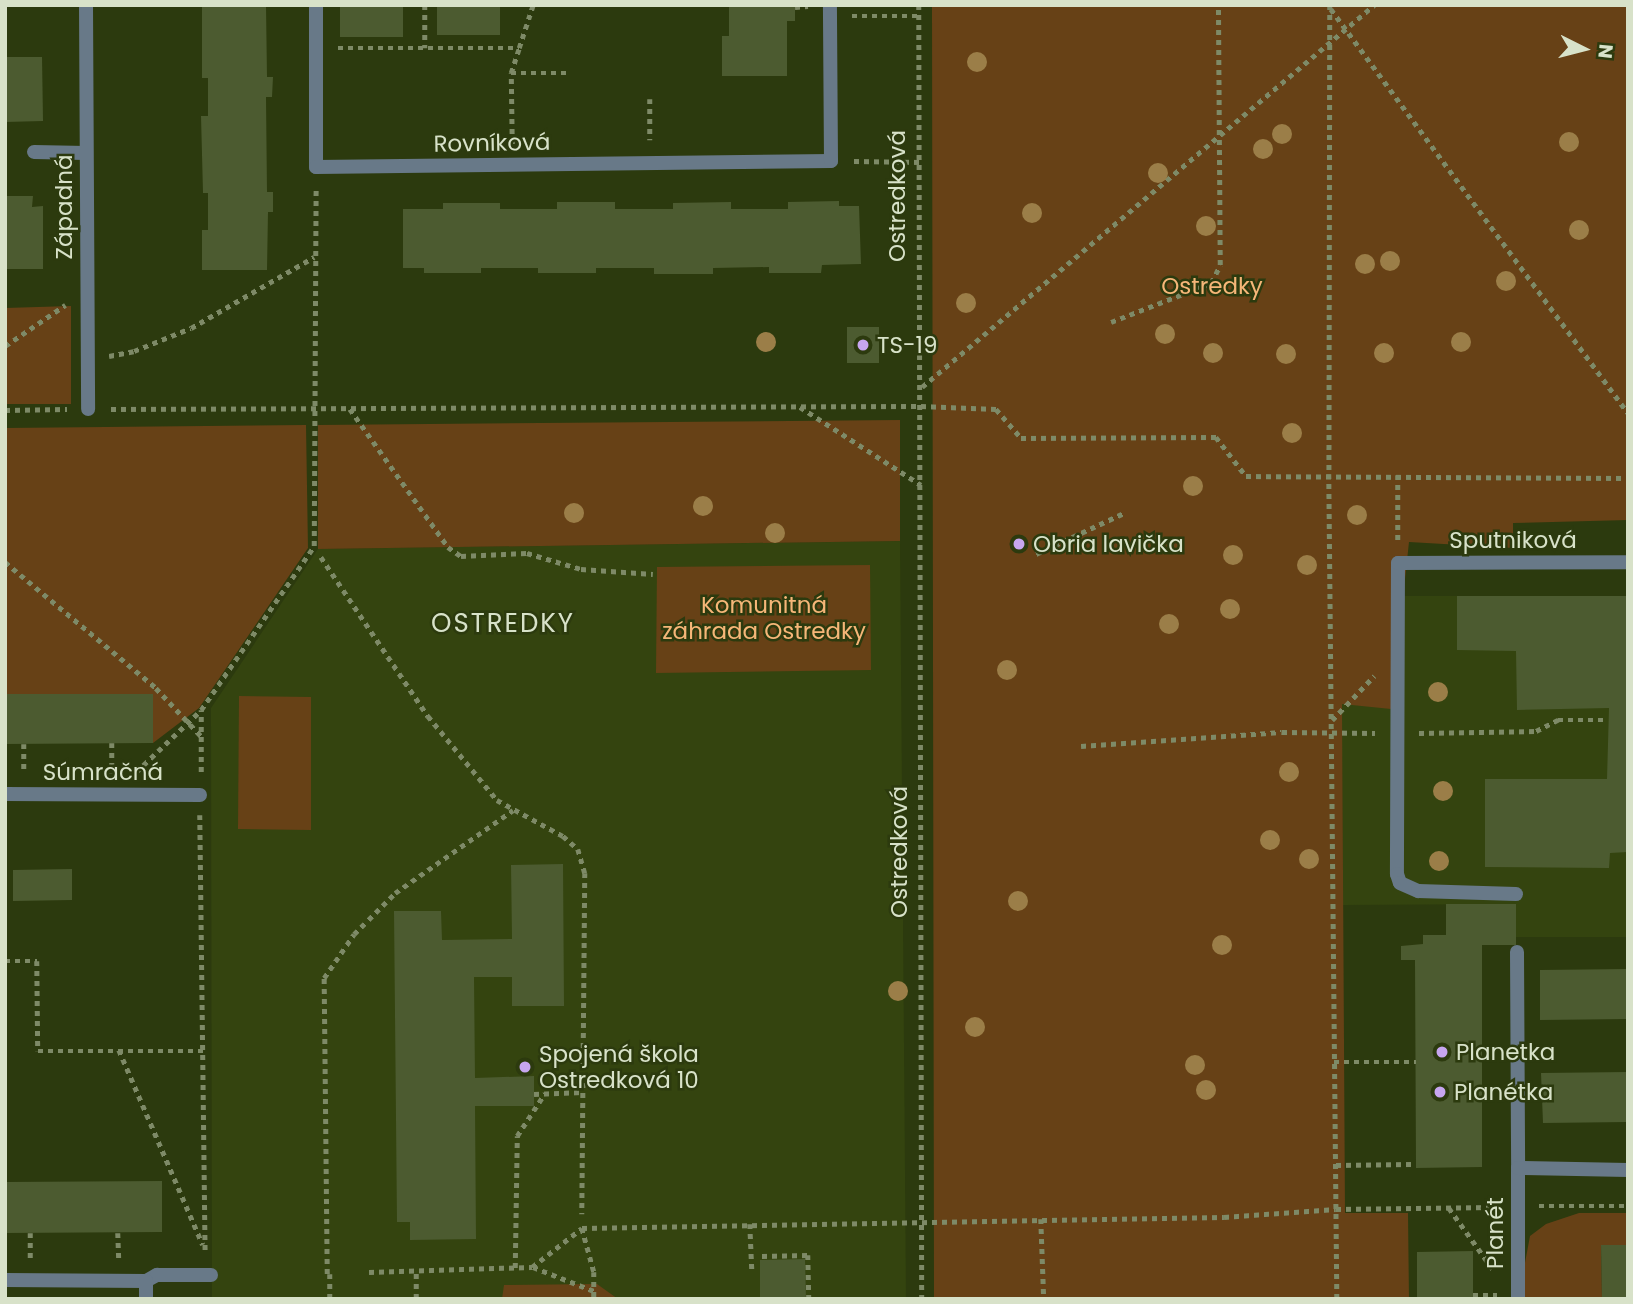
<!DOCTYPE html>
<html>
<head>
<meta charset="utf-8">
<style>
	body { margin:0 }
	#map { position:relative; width:1633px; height:1304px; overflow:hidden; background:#2c3a0e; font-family:Poppins,sans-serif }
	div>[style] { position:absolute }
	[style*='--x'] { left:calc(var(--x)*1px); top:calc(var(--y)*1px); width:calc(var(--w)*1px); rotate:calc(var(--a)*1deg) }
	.built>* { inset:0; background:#34440f }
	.green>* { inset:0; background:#674116 }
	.building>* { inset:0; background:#4c5b30 }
	.path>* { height:4.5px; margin-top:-2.25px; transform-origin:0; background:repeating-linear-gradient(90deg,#7e8a67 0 5px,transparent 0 10px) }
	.service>* { height:14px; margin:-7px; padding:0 7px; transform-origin:7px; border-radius:7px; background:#687988 }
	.minor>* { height:14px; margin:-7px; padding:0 7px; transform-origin:7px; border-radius:7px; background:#687988 }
	.trees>* { width:20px; height:20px; margin:-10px; border-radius:50%; background:#9b7e48 }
	.dots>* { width:19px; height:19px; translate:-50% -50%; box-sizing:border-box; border:4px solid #2c3a0e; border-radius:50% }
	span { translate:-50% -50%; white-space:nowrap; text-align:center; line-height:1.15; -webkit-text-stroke:5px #2c3a0e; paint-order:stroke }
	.street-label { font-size:23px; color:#d8e2c9 }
	.park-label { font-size:23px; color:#f6b678 }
	.poi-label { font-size:23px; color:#d8e2c9 }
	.left { translate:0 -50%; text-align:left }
	.quarter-label { font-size:26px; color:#d8e2c9; letter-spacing:2px }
	.frame { position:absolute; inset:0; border:7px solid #d8e2c9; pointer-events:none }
	.north { position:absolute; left:1549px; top:14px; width:70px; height:70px; -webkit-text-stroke:5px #2c3a0e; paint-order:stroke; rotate:96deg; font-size:19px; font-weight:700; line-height:28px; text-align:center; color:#d8e2c9 }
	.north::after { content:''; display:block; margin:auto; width:24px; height:32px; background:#d8e2c9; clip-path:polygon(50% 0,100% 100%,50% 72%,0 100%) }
</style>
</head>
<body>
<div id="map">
	<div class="built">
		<div style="clip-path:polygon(900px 541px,906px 1299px,212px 1299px,211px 708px,318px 549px)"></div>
		<div style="clip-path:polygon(1341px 596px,1628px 596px,1628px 937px,1516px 937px,1516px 904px,1343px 905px)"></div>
	</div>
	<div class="green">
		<div style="clip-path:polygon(932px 5px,1628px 5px,1628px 520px,1513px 523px,1513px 548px,1409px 542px,1391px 709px,1342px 704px,1345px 1213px,1408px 1213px,1409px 1299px,934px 1299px)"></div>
		<div style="clip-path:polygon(71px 306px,71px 404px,5px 404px,5px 308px)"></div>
		<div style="clip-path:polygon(900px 420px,900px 541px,318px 549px,318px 425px)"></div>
		<div style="clip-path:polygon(306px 425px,308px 548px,199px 708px,153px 743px,152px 694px,5px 694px,5px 428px)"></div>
		<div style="clip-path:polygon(870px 565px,871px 670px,656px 673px,657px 567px)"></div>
		<div style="clip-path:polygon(239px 696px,311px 697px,311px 830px,238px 829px)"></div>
		<div style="clip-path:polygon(1579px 1213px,1628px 1213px,1628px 1245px,1601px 1246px,1602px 1299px,1524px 1299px,1524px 1268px,1530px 1236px,1546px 1224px)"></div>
		<div style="clip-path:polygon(597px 1284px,618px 1299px,502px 1299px,504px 1285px)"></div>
	</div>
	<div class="building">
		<div style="clip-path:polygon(202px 5px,266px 5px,267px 77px,273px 77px,272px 97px,266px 97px,267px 192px,273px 192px,273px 212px,268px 212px,267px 270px,202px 270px,202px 230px,208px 230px,208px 193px,203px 193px,201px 116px,208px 116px,208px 78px,202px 78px)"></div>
		<div style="clip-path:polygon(340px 5px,403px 5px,403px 37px,340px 37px)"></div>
		<div style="clip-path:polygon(437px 5px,500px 5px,500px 35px,437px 35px)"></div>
		<div style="clip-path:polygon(729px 5px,795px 5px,795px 21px,787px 21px,787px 76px,722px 76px,722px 36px,729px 36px)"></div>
		<div style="clip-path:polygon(5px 57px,42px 57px,43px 121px,5px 122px)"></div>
		<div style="clip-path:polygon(5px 196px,33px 196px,32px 207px,43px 206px,43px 269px,5px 269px)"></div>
		<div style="clip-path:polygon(839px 201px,839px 206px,859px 206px,861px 264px,822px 265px,821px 273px,769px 273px,769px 267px,713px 268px,713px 274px,654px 274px,654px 268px,596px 268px,596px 273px,538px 273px,538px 268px,481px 268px,481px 273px,424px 273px,424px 268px,403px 268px,403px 209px,443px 209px,443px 203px,500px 203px,500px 209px,557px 209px,557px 202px,615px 202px,615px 209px,673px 209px,673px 203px,731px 202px,731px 209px,788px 209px,788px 202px)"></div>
		<div style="clip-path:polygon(847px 327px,879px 327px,879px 363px,847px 363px)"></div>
		<div style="clip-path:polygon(1457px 596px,1628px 596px,1628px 852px,1610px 853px,1609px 868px,1485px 867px,1485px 779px,1607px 779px,1609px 708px,1517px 710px,1516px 651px,1457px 650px)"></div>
		<div style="clip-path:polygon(5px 694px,153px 694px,153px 743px,5px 744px)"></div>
		<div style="clip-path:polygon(563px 864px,564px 1006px,512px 1006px,512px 977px,474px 977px,475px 1078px,534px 1076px,534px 1106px,475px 1106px,476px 1239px,410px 1240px,410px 1222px,397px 1222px,394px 911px,441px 911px,442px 940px,512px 939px,511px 865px)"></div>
		<div style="clip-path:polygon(72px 869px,72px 900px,13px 901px,13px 870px)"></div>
		<div style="clip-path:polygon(1446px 904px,1516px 904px,1516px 945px,1482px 945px,1482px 1167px,1416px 1168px,1415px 960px,1401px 960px,1401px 946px,1423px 944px,1423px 935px,1446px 935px)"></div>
		<div style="clip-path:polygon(1628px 969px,1628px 1019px,1540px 1020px,1540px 970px)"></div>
		<div style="clip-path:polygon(1628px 1072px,1628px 1122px,1543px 1123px,1541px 1073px)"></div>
		<div style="clip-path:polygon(162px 1181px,162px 1232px,5px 1233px,5px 1182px)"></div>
		<div style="clip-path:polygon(1601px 1245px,1628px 1245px,1628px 1299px,1602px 1299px)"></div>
		<div style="clip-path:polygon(1473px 1251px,1473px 1299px,1417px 1299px,1417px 1252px)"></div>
		<div style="clip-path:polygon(805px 1259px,806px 1299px,760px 1299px,760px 1260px)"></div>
	</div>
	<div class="path">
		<div style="--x:425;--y:5;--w:43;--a:90"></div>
		<div style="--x:919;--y:5;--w:1294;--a:89.87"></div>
		<div style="--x:1330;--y:5;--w:469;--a:90.1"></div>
		<div style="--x:1329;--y:474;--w:825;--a:89.44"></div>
		<div style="--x:795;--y:7;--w:13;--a:-4"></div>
		<div style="--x:1331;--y:9;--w:501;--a:53.68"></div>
		<div style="--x:852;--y:16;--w:67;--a:0"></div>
		<div style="--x:338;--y:48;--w:181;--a:0"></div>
		<div style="--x:519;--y:48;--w:45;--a:-72"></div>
		<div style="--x:511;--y:73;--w:57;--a:0"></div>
		<div style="--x:650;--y:99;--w:41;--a:90"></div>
		<div style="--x:512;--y:144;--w:71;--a:-90.8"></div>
		<div style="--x:511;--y:73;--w:26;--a:-72"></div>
		<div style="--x:854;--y:161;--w:66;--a:0.9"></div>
		<div style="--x:1111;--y:322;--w:107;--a:-21.3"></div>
		<div style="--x:1211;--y:283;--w:20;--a:-63"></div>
		<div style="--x:1220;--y:265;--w:260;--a:-90.4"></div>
		<div style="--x:5;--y:346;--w:73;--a:-34.3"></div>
		<div style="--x:109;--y:356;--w:25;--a:-11"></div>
		<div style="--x:134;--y:351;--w:61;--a:-22"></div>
		<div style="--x:191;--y:328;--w:142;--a:-30"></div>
		<div style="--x:922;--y:387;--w:592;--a:-40.2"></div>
		<div style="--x:800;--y:407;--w:144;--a:32.8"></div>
		<div style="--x:111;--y:409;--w:810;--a:-0.21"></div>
		<div style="--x:921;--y:406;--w:75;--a:2.3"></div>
		<div style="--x:996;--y:409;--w:38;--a:49"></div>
		<div style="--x:1021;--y:438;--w:195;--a:-0.3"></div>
		<div style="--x:1216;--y:437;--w:49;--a:52.4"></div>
		<div style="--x:1246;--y:476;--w:382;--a:0.3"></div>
		<div style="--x:350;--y:409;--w:169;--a:54.6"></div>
		<div style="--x:448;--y:547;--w:16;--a:35"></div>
		<div style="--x:461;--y:556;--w:66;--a:-2.6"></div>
		<div style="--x:527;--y:553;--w:56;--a:16.5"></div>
		<div style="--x:581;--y:569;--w:72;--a:4"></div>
		<div style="--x:5;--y:410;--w:62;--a:-0.9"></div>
		<div style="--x:1398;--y:475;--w:66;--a:90"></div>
		<div style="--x:1036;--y:554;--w:99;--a:-25"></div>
		<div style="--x:321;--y:557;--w:192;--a:56.1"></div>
		<div style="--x:428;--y:716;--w:109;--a:50.6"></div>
		<div style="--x:497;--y:800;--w:75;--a:28.6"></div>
		<div style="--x:563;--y:836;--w:20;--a:41"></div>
		<div style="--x:578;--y:849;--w:25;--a:74"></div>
		<div style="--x:585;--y:873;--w:341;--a:90.5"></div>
		<div style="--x:5;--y:562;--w:197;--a:39.8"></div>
		<div style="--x:156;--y:688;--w:66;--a:46.8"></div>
		<div style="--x:1332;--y:720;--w:61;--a:-46.3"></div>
		<div style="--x:1419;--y:733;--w:117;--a:-1"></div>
		<div style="--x:1536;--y:731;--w:25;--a:-27"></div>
		<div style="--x:1558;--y:720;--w:50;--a:0"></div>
		<div style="--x:112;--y:743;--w:30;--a:90"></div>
		<div style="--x:24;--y:744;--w:29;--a:90"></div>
		<div style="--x:1081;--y:746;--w:201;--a:-4"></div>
		<div style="--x:1282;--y:732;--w:93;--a:0.6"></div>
		<div style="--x:136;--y:772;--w:90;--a:-43.6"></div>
		<div style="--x:201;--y:710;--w:199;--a:-55.4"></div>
		<div style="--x:314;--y:546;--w:357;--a:-89.7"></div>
		<div style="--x:201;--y:772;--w:62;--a:-90"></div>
		<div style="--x:200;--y:815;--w:436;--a:89.3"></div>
		<div style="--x:5;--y:961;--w:32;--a:0"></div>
		<div style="--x:37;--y:961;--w:90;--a:89.4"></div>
		<div style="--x:38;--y:1051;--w:166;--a:0"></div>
		<div style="--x:119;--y:1050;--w:212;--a:66.7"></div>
		<div style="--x:1334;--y:1062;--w:82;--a:0"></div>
		<div style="--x:534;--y:1094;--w:49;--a:-2.3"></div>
		<div style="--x:1336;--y:1165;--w:76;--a:-0.8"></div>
		<div style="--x:1539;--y:1206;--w:89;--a:0"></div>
		<div style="--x:1449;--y:1208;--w:79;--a:54.3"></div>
		<div style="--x:1041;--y:1219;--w:80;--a:87.9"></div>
		<div style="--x:750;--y:1224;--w:46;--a:87.5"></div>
		<div style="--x:582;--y:1228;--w:46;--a:74.7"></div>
		<div style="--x:594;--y:1272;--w:27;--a:90"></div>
		<div style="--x:118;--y:1233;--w:26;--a:88"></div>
		<div style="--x:762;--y:1256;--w:46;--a:-1.2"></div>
		<div style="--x:808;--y:1255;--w:44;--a:88.7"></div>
		<div style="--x:30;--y:1258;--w:25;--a:-90"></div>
		<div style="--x:533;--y:1267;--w:66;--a:21.5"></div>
		<div style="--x:515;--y:1268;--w:132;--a:-89.1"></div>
		<div style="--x:517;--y:1136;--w:51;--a:-56.9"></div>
		<div style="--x:369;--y:1272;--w:163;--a:-1.8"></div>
		<div style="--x:532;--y:1267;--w:63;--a:-38"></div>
		<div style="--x:582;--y:1228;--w:642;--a:-0.98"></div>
		<div style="--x:1224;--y:1217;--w:112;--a:-4.1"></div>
		<div style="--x:1336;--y:1209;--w:159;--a:-0.7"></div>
		<div style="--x:327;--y:1274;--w:296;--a:-90.6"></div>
		<div style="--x:324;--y:978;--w:53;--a:-55.7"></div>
		<div style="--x:354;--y:934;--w:58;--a:-45"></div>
		<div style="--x:395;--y:893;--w:144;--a:-35.1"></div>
		<div style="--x:330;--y:1274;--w:25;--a:90"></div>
		<div style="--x:1473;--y:1295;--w:24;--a:0"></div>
		<div style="--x:416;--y:1299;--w:27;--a:-90"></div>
	</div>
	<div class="service">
		<div style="--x:34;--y:152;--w:52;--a:1.1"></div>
		<div style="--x:1398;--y:563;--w:311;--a:90.2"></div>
		<div style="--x:1397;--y:874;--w:9;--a:72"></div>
		<div style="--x:1400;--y:883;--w:20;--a:24"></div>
		<div style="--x:1418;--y:891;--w:98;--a:1.8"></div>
		<div style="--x:1517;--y:952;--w:216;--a:89.7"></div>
		<div style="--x:146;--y:1281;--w:13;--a:-29"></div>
		<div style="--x:157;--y:1275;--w:54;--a:0"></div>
	</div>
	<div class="minor">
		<div style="--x:86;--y:5;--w:404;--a:89.7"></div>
		<div style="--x:316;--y:5;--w:162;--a:90"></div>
		<div style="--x:316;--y:167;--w:515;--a:-0.67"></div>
		<div style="--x:831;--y:161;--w:156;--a:-90.4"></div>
		<div style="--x:1398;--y:563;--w:230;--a:-0.2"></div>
		<div style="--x:5;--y:794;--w:195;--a:0.3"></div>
		<div style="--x:5;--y:1280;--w:141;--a:0.4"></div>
		<div style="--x:146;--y:1281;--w:18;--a:90"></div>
		<div style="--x:1518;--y:1299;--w:131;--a:-90"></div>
		<div style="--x:1518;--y:1168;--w:110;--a:1"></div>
	</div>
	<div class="trees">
		<div style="left:977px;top:62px"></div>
		<div style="left:1282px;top:134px"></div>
		<div style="left:1569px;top:142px"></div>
		<div style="left:1263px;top:149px"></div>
		<div style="left:1158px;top:173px"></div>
		<div style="left:1032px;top:213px"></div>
		<div style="left:1206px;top:226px"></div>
		<div style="left:1579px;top:230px"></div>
		<div style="left:1390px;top:261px"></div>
		<div style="left:1365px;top:264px"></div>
		<div style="left:1506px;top:281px"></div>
		<div style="left:966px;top:303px"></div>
		<div style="left:1165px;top:334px"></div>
		<div style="left:766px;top:342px"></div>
		<div style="left:1461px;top:342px"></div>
		<div style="left:1213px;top:353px"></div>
		<div style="left:1384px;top:353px"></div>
		<div style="left:1286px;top:354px"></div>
		<div style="left:1292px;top:433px"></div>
		<div style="left:1193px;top:486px"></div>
		<div style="left:703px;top:506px"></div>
		<div style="left:574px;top:513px"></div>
		<div style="left:1357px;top:515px"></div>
		<div style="left:775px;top:533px"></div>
		<div style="left:1233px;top:555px"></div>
		<div style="left:1307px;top:565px"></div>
		<div style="left:1230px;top:609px"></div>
		<div style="left:1169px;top:624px"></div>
		<div style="left:1007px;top:670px"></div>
		<div style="left:1438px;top:692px"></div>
		<div style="left:1289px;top:772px"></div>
		<div style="left:1443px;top:791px"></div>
		<div style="left:1270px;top:840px"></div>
		<div style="left:1309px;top:859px"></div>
		<div style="left:1439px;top:861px"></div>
		<div style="left:1018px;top:901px"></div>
		<div style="left:1222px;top:945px"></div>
		<div style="left:898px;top:991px"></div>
		<div style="left:975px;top:1027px"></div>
		<div style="left:1195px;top:1065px"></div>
		<div style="left:1206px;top:1090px"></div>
	</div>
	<div class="dots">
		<div style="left:863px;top:345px;background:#c7a6ef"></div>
		<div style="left:1019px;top:544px;background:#c7a6ef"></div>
		<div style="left:1442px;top:1052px;background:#c7a6ef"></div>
		<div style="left:525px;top:1067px;background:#c7a6ef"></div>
		<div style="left:1440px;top:1092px;background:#c7a6ef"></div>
	</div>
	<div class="street-label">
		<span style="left:492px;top:143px;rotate:-1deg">Rovníková</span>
		<span style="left:897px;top:196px;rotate:-90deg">Ostredková</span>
		<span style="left:64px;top:207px;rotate:-90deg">Západná</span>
		<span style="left:1513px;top:540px">Sputniková</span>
		<span style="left:103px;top:772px">Súmračná</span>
		<span style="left:899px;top:852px;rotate:-90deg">Ostredková</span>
		<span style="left:1495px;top:1233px;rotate:-90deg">Planét</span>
	</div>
	<div class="park-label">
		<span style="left:1212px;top:286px">Ostredky</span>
		<span style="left:764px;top:618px">Komunitná<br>záhrada Ostredky</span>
	</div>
	<div class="poi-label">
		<span class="left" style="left:877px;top:345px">TS-19</span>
		<span class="left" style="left:1033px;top:544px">Obria lavička</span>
		<span class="left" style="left:1456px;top:1052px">Planetka</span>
		<span class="left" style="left:539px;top:1067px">Spojená škola<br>Ostredková 10</span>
		<span class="left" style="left:1454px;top:1092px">Planétka</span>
	</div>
	<div class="quarter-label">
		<span style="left:503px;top:624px">OSTREDKY</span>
	</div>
	<div class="frame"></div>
	<div class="north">N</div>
</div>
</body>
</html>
